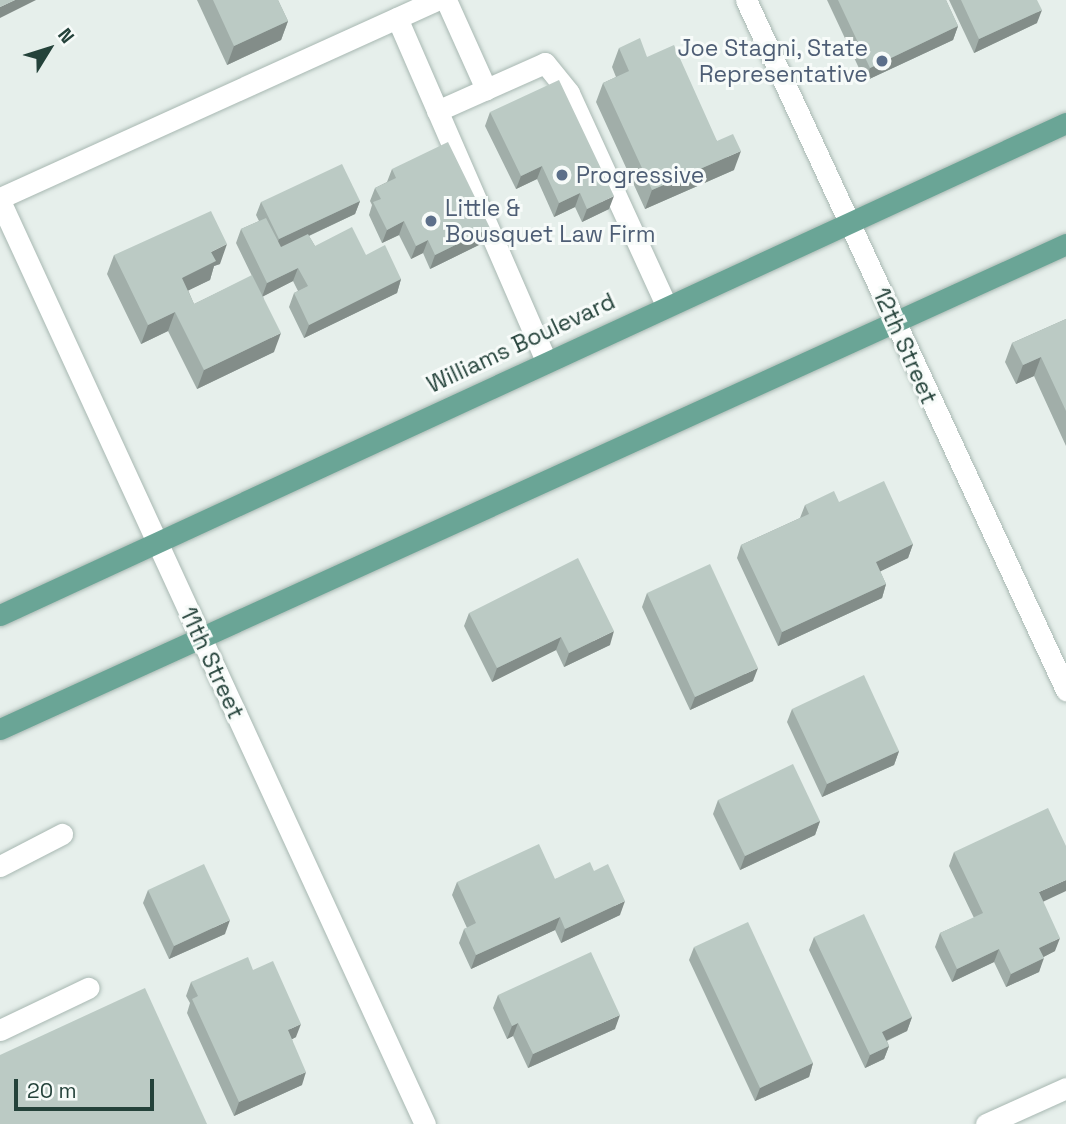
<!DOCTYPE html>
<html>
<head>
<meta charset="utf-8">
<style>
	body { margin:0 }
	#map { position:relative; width:1066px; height:1124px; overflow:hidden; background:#e6efeb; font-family:"Space Grotesk",sans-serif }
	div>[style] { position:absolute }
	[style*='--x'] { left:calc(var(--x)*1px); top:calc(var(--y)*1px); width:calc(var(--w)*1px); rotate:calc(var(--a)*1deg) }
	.roads { filter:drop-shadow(0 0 2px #a8b8b2) drop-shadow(0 0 2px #a8b8b2) }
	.minor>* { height:21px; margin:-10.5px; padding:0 10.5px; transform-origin:10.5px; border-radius:10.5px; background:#fff }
	.major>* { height:21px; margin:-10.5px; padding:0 10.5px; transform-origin:10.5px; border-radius:10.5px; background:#6aa596 }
	.wall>* { inset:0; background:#a1aea9 }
	.shaded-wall>* { inset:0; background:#838d89 }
	.building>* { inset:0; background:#bbcac4 }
	.dots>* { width:19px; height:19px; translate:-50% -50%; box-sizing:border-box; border:4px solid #f7fbf9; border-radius:50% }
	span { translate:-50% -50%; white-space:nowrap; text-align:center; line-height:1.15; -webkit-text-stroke:6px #f7fbf9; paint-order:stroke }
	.service-label { font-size:23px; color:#4e5e75 }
	.right { translate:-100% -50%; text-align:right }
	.left { translate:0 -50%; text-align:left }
	.street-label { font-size:23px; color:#24423a }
	.north { position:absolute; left:14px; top:14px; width:70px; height:70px; -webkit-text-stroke:5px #f7fbf9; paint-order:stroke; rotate:52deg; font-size:19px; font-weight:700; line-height:28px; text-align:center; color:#24423a }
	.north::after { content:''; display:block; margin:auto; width:24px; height:32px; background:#24423a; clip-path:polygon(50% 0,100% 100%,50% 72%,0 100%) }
	.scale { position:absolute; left:14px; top:1079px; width:140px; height:32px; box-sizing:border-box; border:4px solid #24423a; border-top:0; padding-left:9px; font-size:21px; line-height:24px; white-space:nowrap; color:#24423a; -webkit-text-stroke:5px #f7fbf9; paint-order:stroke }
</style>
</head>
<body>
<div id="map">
	<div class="roads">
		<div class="minor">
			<div style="--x:446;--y:0;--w:98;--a:65.8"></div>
			<div style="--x:746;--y:0;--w:761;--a:65.12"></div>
			<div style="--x:397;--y:18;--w:374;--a:66.5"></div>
			<div style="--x:437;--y:111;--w:118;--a:-24"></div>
			<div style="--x:545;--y:63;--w:38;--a:51"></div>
			<div style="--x:569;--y:93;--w:233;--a:65.4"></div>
			<div style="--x:0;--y:198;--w:479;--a:-24.4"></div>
			<div style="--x:0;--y:201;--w:1016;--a:65.28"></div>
			<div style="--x:0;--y:866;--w:70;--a:-27.3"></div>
			<div style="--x:0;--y:1030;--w:98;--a:-25.5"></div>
			<div style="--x:986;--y:1124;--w:88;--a:-24.2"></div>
		</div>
		<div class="major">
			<div style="--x:0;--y:615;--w:1174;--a:-24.78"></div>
			<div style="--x:0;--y:729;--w:1171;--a:-24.46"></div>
		</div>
	</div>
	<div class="wall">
		<div style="clip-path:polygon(197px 0,278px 0,288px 21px,281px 40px,227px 65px)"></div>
		<div style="clip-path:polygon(827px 0,946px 0,958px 26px,953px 40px,865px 81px)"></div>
		<div style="clip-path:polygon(949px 0,1037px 0,1037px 23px,974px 53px)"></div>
		<div style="clip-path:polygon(619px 48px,647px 57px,717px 141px,734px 170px,645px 209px,596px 102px,603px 83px,616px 77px,612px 67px)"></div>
		<div style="clip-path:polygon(490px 112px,609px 209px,582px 222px,575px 207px,554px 217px,537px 179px,516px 189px,485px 126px)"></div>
		<div style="clip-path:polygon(392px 169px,490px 228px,485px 242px,430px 269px,423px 253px,411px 259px,399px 235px,382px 243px,369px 215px,372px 205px,370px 201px,375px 188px,387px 182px)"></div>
		<div style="clip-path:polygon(360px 201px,355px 214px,309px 236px,315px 246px,366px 255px,401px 279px,397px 293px,304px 338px,289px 307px,294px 293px,298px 291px,293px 281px,263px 296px,274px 352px,197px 389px,168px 331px,141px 344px,107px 274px,114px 255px,220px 264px,214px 266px,210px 280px,188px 290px,194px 304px,252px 276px,236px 243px,241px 229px,259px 221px,256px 215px,261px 202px)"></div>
		<div style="clip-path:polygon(1066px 319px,1066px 446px,1034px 376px,1016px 384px,1005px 362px,1012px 343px)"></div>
		<div style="clip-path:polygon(839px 502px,913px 544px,908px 558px,880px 571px,886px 584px,882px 598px,778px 646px,737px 558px,741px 545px,800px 518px,805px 505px)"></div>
		<div style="clip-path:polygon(647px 593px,753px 681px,690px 710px,642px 607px)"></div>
		<div style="clip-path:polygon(469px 613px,610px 645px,564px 667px,556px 650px,492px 682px,464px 626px)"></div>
		<div style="clip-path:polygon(792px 709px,899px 751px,894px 765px,822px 797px,787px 722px)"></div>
		<div style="clip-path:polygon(718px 800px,820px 821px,815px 835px,740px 870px,713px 814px)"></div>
		<div style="clip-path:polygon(954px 852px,1043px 902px,1055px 951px,1043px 957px,1039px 972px,1006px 987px,994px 962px,952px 982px,935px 947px,940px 933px,974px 918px,949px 866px)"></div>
		<div style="clip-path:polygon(594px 871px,620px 915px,561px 943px,555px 930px,471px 969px,459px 943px,464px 929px,467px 928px,452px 895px,457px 882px,555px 879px)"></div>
		<div style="clip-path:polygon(148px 890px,225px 934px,169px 959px,143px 903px)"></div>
		<div style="clip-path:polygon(814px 937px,912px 1017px,907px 1031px,887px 1041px,889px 1046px,884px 1059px,865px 1068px,809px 950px)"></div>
		<div style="clip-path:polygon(694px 947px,813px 1063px,809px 1077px,755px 1101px,689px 960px)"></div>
		<div style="clip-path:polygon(253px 970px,296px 1037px,292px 1039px,302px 1085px,234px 1116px,187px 1013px,190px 1003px,186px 996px,191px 982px)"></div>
		<div style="clip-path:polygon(498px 995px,615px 1029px,528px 1068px,513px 1036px,507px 1039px,493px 1008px)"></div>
	</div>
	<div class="shaded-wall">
		<div style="clip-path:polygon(15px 0,36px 0,0 18px,0 7px)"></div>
		<div style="clip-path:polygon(1042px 10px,1037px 23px,974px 53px,979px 39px)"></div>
		<div style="clip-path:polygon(288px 21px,281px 40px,227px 65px,234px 46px)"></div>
		<div style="clip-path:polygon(958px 26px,953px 40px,865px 81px,870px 68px)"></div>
		<div style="clip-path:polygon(741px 151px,734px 170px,645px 209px,652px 190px)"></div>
		<div style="clip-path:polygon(542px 166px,537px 179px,516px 189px,521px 176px)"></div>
		<div style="clip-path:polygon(580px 193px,575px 207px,554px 217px,559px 203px)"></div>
		<div style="clip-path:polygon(614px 196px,609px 209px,582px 222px,587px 209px)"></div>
		<div style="clip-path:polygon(360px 201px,355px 214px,274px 252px,279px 239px)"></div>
		<div style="clip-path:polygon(404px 221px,399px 235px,382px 243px,387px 230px)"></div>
		<div style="clip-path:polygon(490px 228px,485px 242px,430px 269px,435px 255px)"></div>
		<div style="clip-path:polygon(428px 240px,423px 253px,411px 259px,416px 246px)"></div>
		<div style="clip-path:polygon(227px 244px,220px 264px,214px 266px,210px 280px,175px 297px,182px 278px,211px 252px)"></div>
		<div style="clip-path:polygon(298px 268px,293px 281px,262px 297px,267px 283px)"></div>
		<div style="clip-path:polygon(401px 279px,397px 293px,304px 338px,309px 325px)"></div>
		<div style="clip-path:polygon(175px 312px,168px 331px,141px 344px,148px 325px)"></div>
		<div style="clip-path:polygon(281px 333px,274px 352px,197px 389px,204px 370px)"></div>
		<div style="clip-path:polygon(1041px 357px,1034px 376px,1016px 384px,1023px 365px)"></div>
		<div style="clip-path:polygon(913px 544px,908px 558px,871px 576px,876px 562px)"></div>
		<div style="clip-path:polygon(886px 584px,882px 598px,778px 646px,782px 632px)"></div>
		<div style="clip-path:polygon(614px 631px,610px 645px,564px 667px,569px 653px)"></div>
		<div style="clip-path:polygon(561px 637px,556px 650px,492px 682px,497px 668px)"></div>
		<div style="clip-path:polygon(758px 668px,753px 681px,690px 710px,695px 697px)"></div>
		<div style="clip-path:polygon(899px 751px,894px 765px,822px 797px,827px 784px)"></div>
		<div style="clip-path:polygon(820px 821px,815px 835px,740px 870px,745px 856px)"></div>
		<div style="clip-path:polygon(1066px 880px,1066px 891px,1034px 906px,1039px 892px)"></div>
		<div style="clip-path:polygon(625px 901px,620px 915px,561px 943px,565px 929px)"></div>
		<div style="clip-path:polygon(560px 917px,555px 930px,471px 969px,476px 955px)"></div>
		<div style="clip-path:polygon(230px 920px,225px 934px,169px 959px,174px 946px)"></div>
		<div style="clip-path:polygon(1060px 938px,1055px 951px,1034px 962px,1039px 948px)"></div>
		<div style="clip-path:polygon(999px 949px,994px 962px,952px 982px,957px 969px)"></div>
		<div style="clip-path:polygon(1044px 958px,1039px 972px,1006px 987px,1011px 974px)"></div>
		<div style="clip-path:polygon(620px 1015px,615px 1029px,528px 1068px,533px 1054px)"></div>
		<div style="clip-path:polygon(912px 1017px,907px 1031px,877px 1045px,882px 1032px)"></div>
		<div style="clip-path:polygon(518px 1023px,513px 1036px,507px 1039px,512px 1026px)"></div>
		<div style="clip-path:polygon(301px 1024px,296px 1037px,283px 1044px,288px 1030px)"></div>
		<div style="clip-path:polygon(889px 1046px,884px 1059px,865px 1068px,870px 1055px)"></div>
		<div style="clip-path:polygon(813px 1063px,809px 1077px,755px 1101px,760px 1088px)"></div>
		<div style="clip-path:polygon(306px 1072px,302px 1085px,234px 1116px,239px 1102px)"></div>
	</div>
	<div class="building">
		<div style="clip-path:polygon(0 0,15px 0,0 7px)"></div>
		<div style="clip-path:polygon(213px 0,278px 0,288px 21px,234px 46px)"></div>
		<div style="clip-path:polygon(838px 0,946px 0,958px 26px,870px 68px)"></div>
		<div style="clip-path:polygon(961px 0,1037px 0,1042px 10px,979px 39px)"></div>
		<div style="clip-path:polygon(640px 38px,647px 57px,674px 45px,717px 141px,733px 134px,741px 151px,652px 190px,603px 83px,629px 71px,619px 48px)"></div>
		<div style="clip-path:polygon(559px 80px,614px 196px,587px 209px,580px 193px,559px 203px,542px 166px,521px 176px,490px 112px)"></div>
		<div style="clip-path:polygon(448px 142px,490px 228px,435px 255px,428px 240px,416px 246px,404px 221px,387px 230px,373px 202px,381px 199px,375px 188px,396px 178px,392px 169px)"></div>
		<div style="clip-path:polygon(342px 164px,360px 201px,279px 239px,261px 202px)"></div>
		<div style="clip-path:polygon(211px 211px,227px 244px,211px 252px,216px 261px,182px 278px,194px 304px,252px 275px,281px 333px,204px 370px,175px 312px,148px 325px,114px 255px)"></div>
		<div style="clip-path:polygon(266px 218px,281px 247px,308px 234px,315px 246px,352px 227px,366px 255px,385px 245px,401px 279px,309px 325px,294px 293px,308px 286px,298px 268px,267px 283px,241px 229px)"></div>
		<div style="clip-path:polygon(1066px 319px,1066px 411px,1041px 357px,1023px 365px,1012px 343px)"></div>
		<div style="clip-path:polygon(884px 481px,913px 544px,876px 562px,886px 584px,782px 632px,741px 545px,809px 514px,805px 505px,834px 491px,839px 502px)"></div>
		<div style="clip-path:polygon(578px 558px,614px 631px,569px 653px,561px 637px,497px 668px,469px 613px)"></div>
		<div style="clip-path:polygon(710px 564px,758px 668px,695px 697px,647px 593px)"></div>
		<div style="clip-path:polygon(864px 675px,899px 751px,827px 784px,792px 709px)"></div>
		<div style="clip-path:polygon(793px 764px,820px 821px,745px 856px,718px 800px)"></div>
		<div style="clip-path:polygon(1048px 808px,1066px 846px,1066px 880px,1039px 892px,1060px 938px,1039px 948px,1044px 958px,1011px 974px,999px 949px,957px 969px,940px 933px,983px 913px,954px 852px)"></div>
		<div style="clip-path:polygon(539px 844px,555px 879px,590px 862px,594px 871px,608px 864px,625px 901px,565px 929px,560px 917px,476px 955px,464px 929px,476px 923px,457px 882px)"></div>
		<div style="clip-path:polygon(204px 864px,230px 920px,174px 946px,148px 890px)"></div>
		<div style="clip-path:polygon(864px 914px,912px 1017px,882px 1032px,889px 1046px,870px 1055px,814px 937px)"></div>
		<div style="clip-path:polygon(748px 922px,813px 1063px,760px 1088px,694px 947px)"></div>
		<div style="clip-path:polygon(591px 952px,620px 1015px,533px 1054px,518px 1023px,512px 1026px,498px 995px)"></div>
		<div style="clip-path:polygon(248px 957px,253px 970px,273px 961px,301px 1024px,288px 1030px,306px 1072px,239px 1102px,192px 999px,198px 996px,191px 982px)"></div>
		<div style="clip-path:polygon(145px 988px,207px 1124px,0 1124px,0 1055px)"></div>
	</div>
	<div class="dots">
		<div style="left:882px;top:61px;background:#5c6f8a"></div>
		<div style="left:562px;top:175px;background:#5c6f8a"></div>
		<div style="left:431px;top:221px;background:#5c6f8a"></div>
	</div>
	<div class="service-label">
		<span class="right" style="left:868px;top:61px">Joe Stagni, State<br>Representative</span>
		<span class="left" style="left:576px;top:175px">Progressive</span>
		<span class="left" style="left:445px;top:221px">Little &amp;<br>Bousquet Law Firm</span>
	</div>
	<div class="street-label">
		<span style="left:521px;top:343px;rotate:-25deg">Williams Boulevard</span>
		<span style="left:905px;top:346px;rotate:66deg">12th Street</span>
		<span style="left:212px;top:663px;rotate:65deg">11th Street</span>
	</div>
	<div class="north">N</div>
	<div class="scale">20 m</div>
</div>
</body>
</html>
